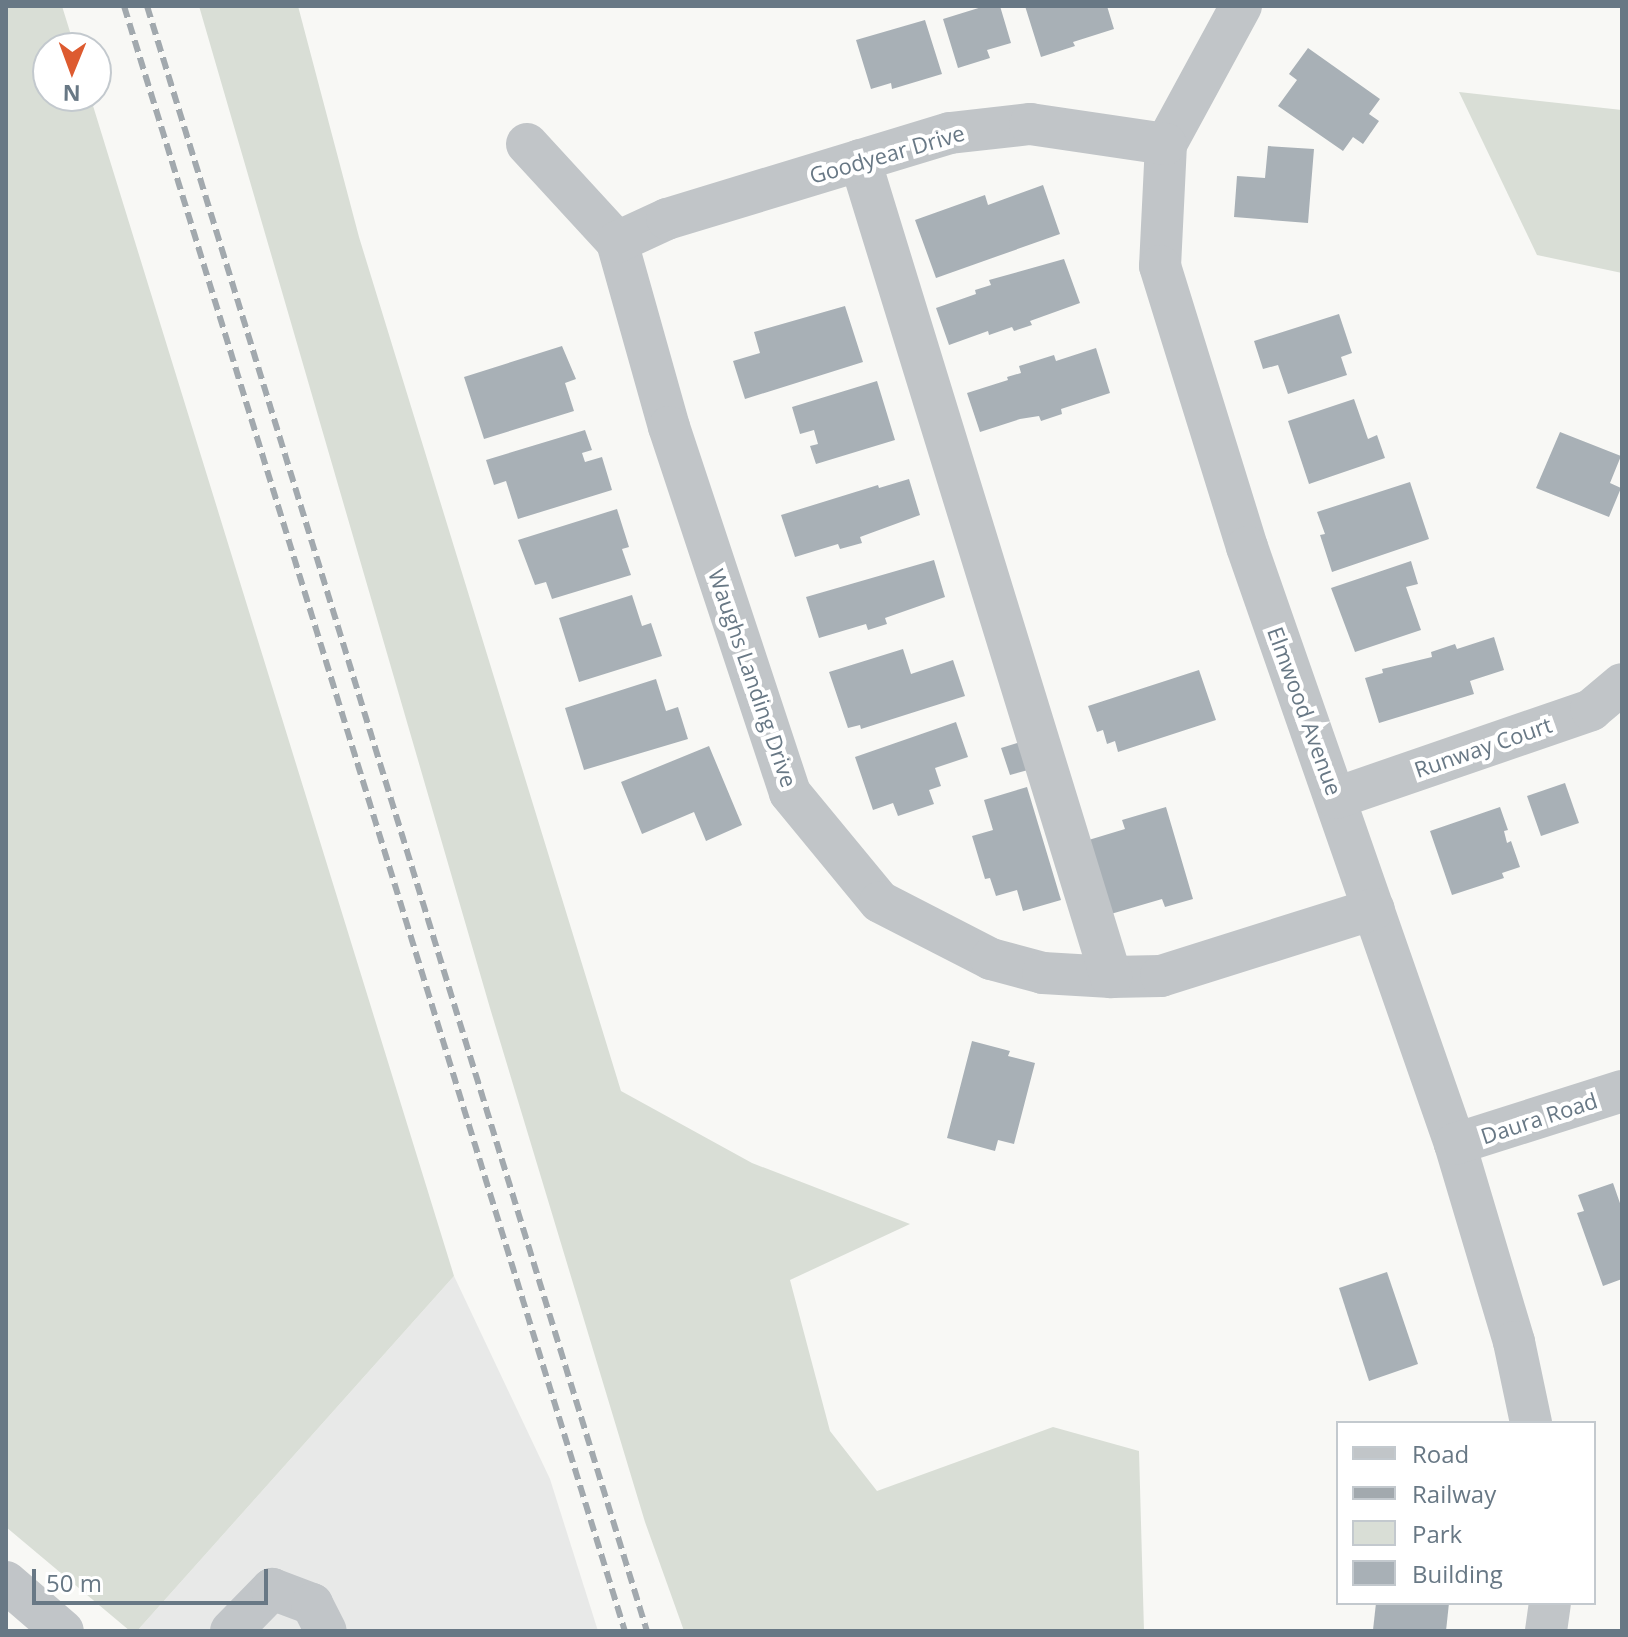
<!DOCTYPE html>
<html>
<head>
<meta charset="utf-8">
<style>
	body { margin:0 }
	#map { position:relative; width:1628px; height:1637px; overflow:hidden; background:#f8f8f5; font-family:"Open Sans",sans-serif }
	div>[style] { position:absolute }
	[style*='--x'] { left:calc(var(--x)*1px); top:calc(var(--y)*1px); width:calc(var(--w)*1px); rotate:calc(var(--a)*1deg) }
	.built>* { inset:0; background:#e8e9e8 }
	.green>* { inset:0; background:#d9ded6 }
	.building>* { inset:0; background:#a8b0b6 }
	.minor>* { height:42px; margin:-21px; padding:0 21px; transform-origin:21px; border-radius:21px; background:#c1c5c8 }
	.rail>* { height:6px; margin-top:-3px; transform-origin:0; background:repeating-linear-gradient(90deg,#a2a9ae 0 12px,transparent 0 18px) }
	span { translate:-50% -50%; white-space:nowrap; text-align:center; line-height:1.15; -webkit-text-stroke:8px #fff; paint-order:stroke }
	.street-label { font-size:22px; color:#687885 }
	.frame { position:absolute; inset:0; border:8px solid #687885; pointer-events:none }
	.legend { position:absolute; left:1336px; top:1421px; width:260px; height:184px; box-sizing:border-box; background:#fff; border:2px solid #c3c9ce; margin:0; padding:10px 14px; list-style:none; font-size:24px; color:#687885 }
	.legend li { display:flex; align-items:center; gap:16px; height:40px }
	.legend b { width:40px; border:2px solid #c3c9ce }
	.north { position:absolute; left:32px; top:32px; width:80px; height:80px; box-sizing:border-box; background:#fff; border:2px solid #c3c9ce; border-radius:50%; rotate:181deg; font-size:22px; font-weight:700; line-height:32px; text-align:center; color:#687885 }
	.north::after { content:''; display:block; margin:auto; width:28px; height:36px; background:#dd5b30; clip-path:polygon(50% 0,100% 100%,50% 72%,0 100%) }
	.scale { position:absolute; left:32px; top:1569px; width:236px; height:36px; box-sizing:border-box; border:4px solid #687885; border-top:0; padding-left:10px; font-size:24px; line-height:28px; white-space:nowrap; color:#687885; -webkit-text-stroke:6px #fff; paint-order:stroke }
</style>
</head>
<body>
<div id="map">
	<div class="built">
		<div style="clip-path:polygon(454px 1276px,550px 1479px,598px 1631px,137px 1631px)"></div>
	</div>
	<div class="green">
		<div style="clip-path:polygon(6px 6px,62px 6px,75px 48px,48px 48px,48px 96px,90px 96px,454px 1276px,137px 1631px,130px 1631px,6px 1527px)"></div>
		<div style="clip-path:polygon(199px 6px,298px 6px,359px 237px,621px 1091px,752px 1163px,910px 1224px,790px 1280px,830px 1431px,877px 1491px,1053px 1427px,1139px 1451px,1144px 1631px,684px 1631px,645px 1522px,490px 1008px)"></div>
		<div style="clip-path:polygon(1459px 92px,1622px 110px,1622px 273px,1537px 255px)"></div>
	</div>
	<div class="building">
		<div style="clip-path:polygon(985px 6px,1000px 6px,1011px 43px,987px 50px,990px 58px,958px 68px,943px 19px)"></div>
		<div style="clip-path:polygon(1025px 6px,1107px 6px,1114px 29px,1073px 42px,1075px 46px,1041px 57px)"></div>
		<div style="clip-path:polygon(925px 20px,942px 74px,892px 89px,891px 83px,871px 89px,856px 40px)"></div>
		<div style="clip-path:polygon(1308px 48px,1380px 99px,1369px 114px,1379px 121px,1363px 144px,1353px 137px,1343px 151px,1278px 106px,1297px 80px,1289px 74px)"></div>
		<div style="clip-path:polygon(1268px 146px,1314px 149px,1308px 223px,1234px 217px,1237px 176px,1265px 178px)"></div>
		<div style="clip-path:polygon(1043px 185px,1060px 234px,936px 278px,915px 220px,985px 195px,988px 205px)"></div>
		<div style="clip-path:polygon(1064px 259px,1080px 303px,1030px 321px,1032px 325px,1014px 331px,1012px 327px,989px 335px,988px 331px,949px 345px,936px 308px,976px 294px,975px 290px,991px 285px,989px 280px)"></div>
		<div style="clip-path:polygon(845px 306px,863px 362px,745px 399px,733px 361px,760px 353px,754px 332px)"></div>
		<div style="clip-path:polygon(1339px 314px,1352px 353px,1341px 357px,1347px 375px,1288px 394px,1278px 365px,1263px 369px,1254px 341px)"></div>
		<div style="clip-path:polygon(562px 346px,576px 379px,565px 383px,574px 411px,484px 439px,464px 377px)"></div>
		<div style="clip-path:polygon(1096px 348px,1110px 393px,1061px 409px,1062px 414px,1041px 421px,1039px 416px,1020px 419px,980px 432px,967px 393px,1008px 380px,1007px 377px,1021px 373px,1019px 366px,1054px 355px,1056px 361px)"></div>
		<div style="clip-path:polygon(877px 381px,895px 440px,816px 464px,810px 446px,818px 444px,814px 430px,800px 434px,792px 407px)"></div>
		<div style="clip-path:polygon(1354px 399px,1368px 439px,1377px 435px,1385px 458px,1309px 484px,1288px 421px)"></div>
		<div style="clip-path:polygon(585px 430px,592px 450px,582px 453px,585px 462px,602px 457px,612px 490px,518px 519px,506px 481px,494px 485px,486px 460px)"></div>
		<div style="clip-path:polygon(1560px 432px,1621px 456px,1610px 483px,1621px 488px,1609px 517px,1536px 488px)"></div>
		<div style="clip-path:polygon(909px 479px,920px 515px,860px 537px,862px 543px,840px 549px,838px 544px,795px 557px,781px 515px,878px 485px,879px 488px)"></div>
		<div style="clip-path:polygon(1410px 482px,1429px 539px,1332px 572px,1320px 535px,1325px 534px,1317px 512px)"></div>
		<div style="clip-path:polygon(617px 509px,629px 547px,622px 549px,631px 575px,552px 599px,546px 582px,535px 585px,518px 540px)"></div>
		<div style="clip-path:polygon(934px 560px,945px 597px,885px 618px,887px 624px,868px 630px,866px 624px,819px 638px,806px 597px)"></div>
		<div style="clip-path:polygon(1411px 561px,1418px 584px,1406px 587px,1421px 630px,1355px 652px,1331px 588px)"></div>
		<div style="clip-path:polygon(632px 595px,642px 626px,651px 623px,662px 656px,579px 682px,559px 618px)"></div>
		<div style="clip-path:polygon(1494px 637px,1504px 670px,1470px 681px,1474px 694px,1379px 723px,1365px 678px,1383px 673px,1382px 669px,1432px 657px,1431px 652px,1455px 644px,1457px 649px)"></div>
		<div style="clip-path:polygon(903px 649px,911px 674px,953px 660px,965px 696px,861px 729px,860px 725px,848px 728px,829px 672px)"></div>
		<div style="clip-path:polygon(1199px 670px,1216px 720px,1118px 752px,1115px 741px,1107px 744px,1103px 730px,1097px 732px,1088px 706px)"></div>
		<div style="clip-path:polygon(656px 679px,666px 711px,678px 707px,688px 739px,584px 770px,565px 708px)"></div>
		<div style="clip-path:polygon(956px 722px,968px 757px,935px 768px,941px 786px,929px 790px,934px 804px,898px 816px,893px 803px,873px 810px,855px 757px)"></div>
		<div style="clip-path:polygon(1020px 742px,1028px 770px,1010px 775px,1001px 748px)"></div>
		<div style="clip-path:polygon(709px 746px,742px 825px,706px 841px,694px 812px,642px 834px,621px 782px)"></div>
		<div style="clip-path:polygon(1565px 783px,1579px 823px,1541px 836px,1527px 796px)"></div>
		<div style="clip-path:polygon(1027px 787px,1061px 900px,1023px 911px,1017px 890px,996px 896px,990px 878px,985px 879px,972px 836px,993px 830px,984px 800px)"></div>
		<div style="clip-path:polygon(1166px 807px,1193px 899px,1165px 907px,1162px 899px,1104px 916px,1082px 842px,1125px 829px,1122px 820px)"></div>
		<div style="clip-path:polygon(1500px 807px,1508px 830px,1504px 831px,1507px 843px,1511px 841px,1520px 867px,1502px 873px,1504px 878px,1452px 895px,1430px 831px)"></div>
		<div style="clip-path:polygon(972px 1041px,1010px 1051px,1008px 1056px,1035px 1063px,1014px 1144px,998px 1140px,995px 1151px,947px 1138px)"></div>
		<div style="clip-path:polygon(1613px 1183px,1622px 1209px,1622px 1279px,1603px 1286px,1577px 1213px,1584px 1211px,1578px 1195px)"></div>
		<div style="clip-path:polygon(1387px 1272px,1418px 1364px,1369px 1381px,1339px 1288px)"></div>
		<div style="clip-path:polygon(1376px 1603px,1449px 1603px,1446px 1631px,1373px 1630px)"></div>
	</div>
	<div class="minor">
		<div style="--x:1241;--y:6;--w:157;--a:118.5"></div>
		<div style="--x:1166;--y:144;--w:122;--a:92.8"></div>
		<div style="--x:1160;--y:266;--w:294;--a:72.8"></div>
		<div style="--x:1247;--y:547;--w:632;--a:70.79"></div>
		<div style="--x:1455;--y:1144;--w:207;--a:73.4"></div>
		<div style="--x:1514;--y:1342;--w:83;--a:78.1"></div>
		<div style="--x:527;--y:144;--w:133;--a:47.4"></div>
		<div style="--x:617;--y:242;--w:192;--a:74.3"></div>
		<div style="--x:669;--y:427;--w:385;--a:71.7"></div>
		<div style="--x:790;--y:793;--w:141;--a:50.5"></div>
		<div style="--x:880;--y:902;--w:125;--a:27.2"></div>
		<div style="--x:991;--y:959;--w:54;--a:15.1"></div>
		<div style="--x:1043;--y:973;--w:68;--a:3.4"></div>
		<div style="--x:1111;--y:977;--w:50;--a:-1.1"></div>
		<div style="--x:1161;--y:976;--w:223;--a:-17.5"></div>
		<div style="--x:860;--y:160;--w:855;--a:72.92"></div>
		<div style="--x:617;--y:242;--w:55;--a:-24.7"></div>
		<div style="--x:667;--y:219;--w:296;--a:-16.9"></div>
		<div style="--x:950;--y:133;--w:81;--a:-6.4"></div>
		<div style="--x:1030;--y:124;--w:137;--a:8.4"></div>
		<div style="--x:1336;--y:798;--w:270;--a:-19"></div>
		<div style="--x:1591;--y:710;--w:40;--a:-40"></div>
		<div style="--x:1455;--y:1144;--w:175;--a:-17.6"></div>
		<div style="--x:6;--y:1582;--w:75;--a:40.7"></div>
		<div style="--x:231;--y:1631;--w:59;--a:-45.7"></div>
		<div style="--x:272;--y:1589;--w:43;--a:20.6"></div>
		<div style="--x:312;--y:1604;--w:30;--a:63"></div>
		<div style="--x:1546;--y:1631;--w:28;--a:-82"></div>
	</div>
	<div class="rail">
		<div style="--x:124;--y:6;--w:1700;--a:72.87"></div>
		<div style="--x:147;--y:6;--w:1700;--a:72.9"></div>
	</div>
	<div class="street-label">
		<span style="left:887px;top:154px;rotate:-16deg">Goodyear Drive</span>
		<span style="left:753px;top:678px;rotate:71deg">Waughs Landing Drive</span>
		<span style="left:1305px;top:711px;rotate:70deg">Elmwood Avenue</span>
		<span style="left:1483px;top:747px;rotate:-19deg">Runway Court</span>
		<span style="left:1539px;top:1118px;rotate:-18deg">Daura Road</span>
	</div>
	<div class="frame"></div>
	<ul class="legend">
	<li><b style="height:10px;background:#c1c5c8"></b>Road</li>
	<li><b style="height:10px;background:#a2a9ae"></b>Railway</li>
	<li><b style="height:22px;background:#d9ded6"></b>Park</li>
	<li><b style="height:22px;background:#a8b0b6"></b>Building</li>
	</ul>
	<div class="north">N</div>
	<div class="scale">50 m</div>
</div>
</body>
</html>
